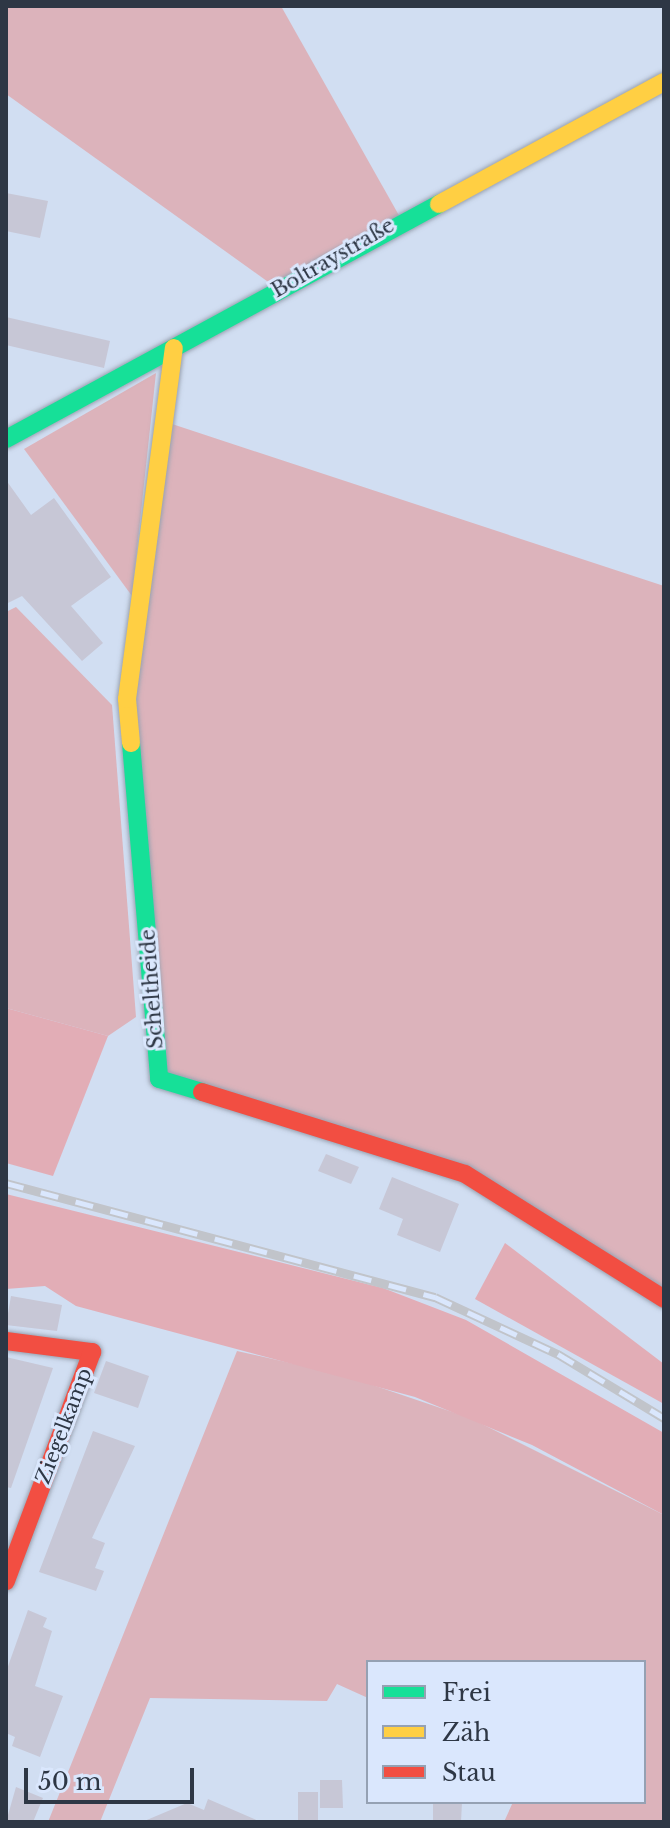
<!DOCTYPE html>
<html>
<head>
<meta charset="utf-8">
<style>
	body { margin:0 }
	#map { position:relative; width:670px; height:1828px; overflow:hidden; background:#d1def2; font-family:"Libre Baskerville",serif }
	div>[style] { position:absolute }
	[style*='--x'] { left:calc(var(--x)*1px); top:calc(var(--y)*1px); width:calc(var(--w)*1px); rotate:calc(var(--a)*1deg) }
	.green>* { inset:0; background:#dcb3bb }
	.forest>* { inset:0; background:#e2adb6 }
	.building>* { inset:0; background:#c7c7d6 }
	.roads { filter:drop-shadow(0 0 2px #99a2b1) drop-shadow(0 0 2px #99a2b1) }
	.fast>* { height:18px; margin:-9px; padding:0 9px; transform-origin:9px; border-radius:9px; background:#16e098 }
	.slow>* { height:18px; margin:-9px; padding:0 9px; transform-origin:9px; border-radius:9px; background:#ffcf43 }
	.jam>* { height:18px; margin:-9px; padding:0 9px; transform-origin:9px; border-radius:9px; background:#f24e42 }
	.rail>* { height:9px; margin-top:-4.5px; transform-origin:0; background:repeating-linear-gradient(90deg,#dae7fd 0 18px,#c1c4ca 0 36px); box-sizing:border-box; border-block:2px solid #c1c4ca }
	span { translate:-50% -50%; white-space:nowrap; text-align:center; line-height:1.15; -webkit-text-stroke:6px #dae7fd; paint-order:stroke }
	.street-label { font-size:20px; color:#2e3745 }
	.frame { position:absolute; inset:0; border:8px solid #2e3745; pointer-events:none }
	.legend { position:absolute; left:366px; top:1660px; width:280px; height:144px; box-sizing:border-box; background:#dae7fd; border:2px solid #95a1b3; margin:0; padding:10px 14px; list-style:none; font-size:24px; color:#2e3745 }
	.legend li { display:flex; align-items:center; gap:16px; height:40px }
	.legend b { width:40px; border:2px solid #95a1b3 }
	.scale { position:absolute; left:24px; top:1768px; width:170px; height:36px; box-sizing:border-box; border:4px solid #2e3745; border-top:0; padding-left:10px; font-size:24px; line-height:28px; white-space:nowrap; color:#2e3745; -webkit-text-stroke:6px #dae7fd; paint-order:stroke }
</style>
</head>
<body>
<div id="map">
	<div class="green">
		<div style="clip-path:polygon(6px 6px,281px 6px,401px 219px,278px 289px,6px 94px)"></div>
		<div style="clip-path:polygon(156px 373px,132px 596px,24px 449px)"></div>
		<div style="clip-path:polygon(166px 422px,664px 586px,664px 1297px,465px 1174px,159px 1079px,127px 699px)"></div>
		<div style="clip-path:polygon(16px 607px,112px 705px,136px 1017px,108px 1036px,6px 1008px,6px 612px)"></div>
		<div style="clip-path:polygon(237px 1351px,343px 1375px,470px 1418px,664px 1515px,664px 1822px,504px 1822px,513px 1802px,644px 1802px,644px 1662px,368px 1662px,368px 1698px,337px 1684px,327px 1701px,150px 1698px,100px 1822px,48px 1822px)"></div>
	</div>
	<div class="forest">
		<div style="clip-path:polygon(6px 1008px,108px 1036px,53px 1176px,6px 1163px)"></div>
		<div style="clip-path:polygon(6px 1194px,383px 1288px,466px 1320px,664px 1433px,664px 1515px,532px 1445px,415px 1397px,76px 1306px,45px 1286px,6px 1289px)"></div>
		<div style="clip-path:polygon(505px 1243px,664px 1364px,664px 1404px,475px 1299px)"></div>
	</div>
	<div class="building">
		<div style="clip-path:polygon(6px 193px,48px 201px,40px 238px,6px 231px)"></div>
		<div style="clip-path:polygon(6px 317px,110px 341px,104px 368px,6px 345px)"></div>
		<div style="clip-path:polygon(6px 480px,31px 515px,54px 498px,111px 577px,71px 606px,103px 643px,82px 661px,22px 596px,6px 604px)"></div>
		<div style="clip-path:polygon(326px 1154px,359px 1167px,351px 1184px,318px 1171px)"></div>
		<div style="clip-path:polygon(392px 1177px,459px 1204px,440px 1252px,397px 1235px,403px 1219px,379px 1209px)"></div>
		<div style="clip-path:polygon(11px 1296px,62px 1305px,57px 1331px,6px 1325px)"></div>
		<div style="clip-path:polygon(6px 1357px,53px 1368px,11px 1488px,6px 1487px)"></div>
		<div style="clip-path:polygon(106px 1361px,149px 1376px,138px 1408px,94px 1393px)"></div>
		<div style="clip-path:polygon(93px 1431px,135px 1446px,92px 1538px,105px 1543px,95px 1568px,104px 1571px,96px 1591px,39px 1572px)"></div>
		<div style="clip-path:polygon(28px 1610px,47px 1618px,43px 1627px,52px 1631px,35px 1686px,63px 1696px,40px 1757px,12px 1746px,15px 1737px,6px 1733px,6px 1672px)"></div>
		<div style="clip-path:polygon(320px 1780px,342px 1780px,343px 1808px,320px 1808px)"></div>
		<div style="clip-path:polygon(16px 1787px,43px 1798px,33px 1822px,6px 1822px)"></div>
		<div style="clip-path:polygon(298px 1792px,318px 1792px,318px 1822px,298px 1822px)"></div>
		<div style="clip-path:polygon(208px 1799px,261px 1822px,142px 1822px,187px 1803px,204px 1810px)"></div>
		<div style="clip-path:polygon(433px 1802px,462px 1802px,461px 1822px,433px 1822px)"></div>
	</div>
	<div class="roads">
		<div class="fast">
			<div style="--x:6;--y:439;--w:493;--a:-28.5"></div>
			<div style="--x:131;--y:743;--w:337;--a:85.2"></div>
			<div style="--x:159;--y:1079;--w:45;--a:16.8"></div>
		</div>
		<div class="slow">
			<div style="--x:439;--y:204;--w:256;--a:-28.5"></div>
			<div style="--x:131;--y:743;--w:44;--a:-95.2"></div>
			<div style="--x:127;--y:699;--w:354;--a:-82.4"></div>
		</div>
		<div class="jam">
			<div style="--x:202;--y:1092;--w:275;--a:17.3"></div>
			<div style="--x:465;--y:1174;--w:235;--a:32.1"></div>
			<div style="--x:6;--y:1341;--w:87;--a:7.3"></div>
			<div style="--x:92;--y:1352;--w:245;--a:110.6"></div>
		</div>
	</div>
	<div class="rail">
		<div style="--x:6;--y:1183;--w:444;--a:14.9"></div>
		<div style="--x:435;--y:1297;--w:136;--a:24.9"></div>
		<div style="--x:558;--y:1354;--w:124;--a:31.1"></div>
	</div>
	<div class="street-label">
		<span style="left:333px;top:258px;rotate:-30deg">Boltraystraße</span>
		<span style="left:152px;top:989px;rotate:-94deg">Scheltheide</span>
		<span style="left:64px;top:1426px;rotate:-69deg">Ziegelkamp</span>
	</div>
	<div class="frame"></div>
	<ul class="legend">
	<li><b style="height:10px;background:#16e098"></b>Frei</li>
	<li><b style="height:10px;background:#ffcf43"></b>Zäh</li>
	<li><b style="height:10px;background:#f24e42"></b>Stau</li>
	</ul>
	<div class="scale">50 m</div>
</div>
</body>
</html>
